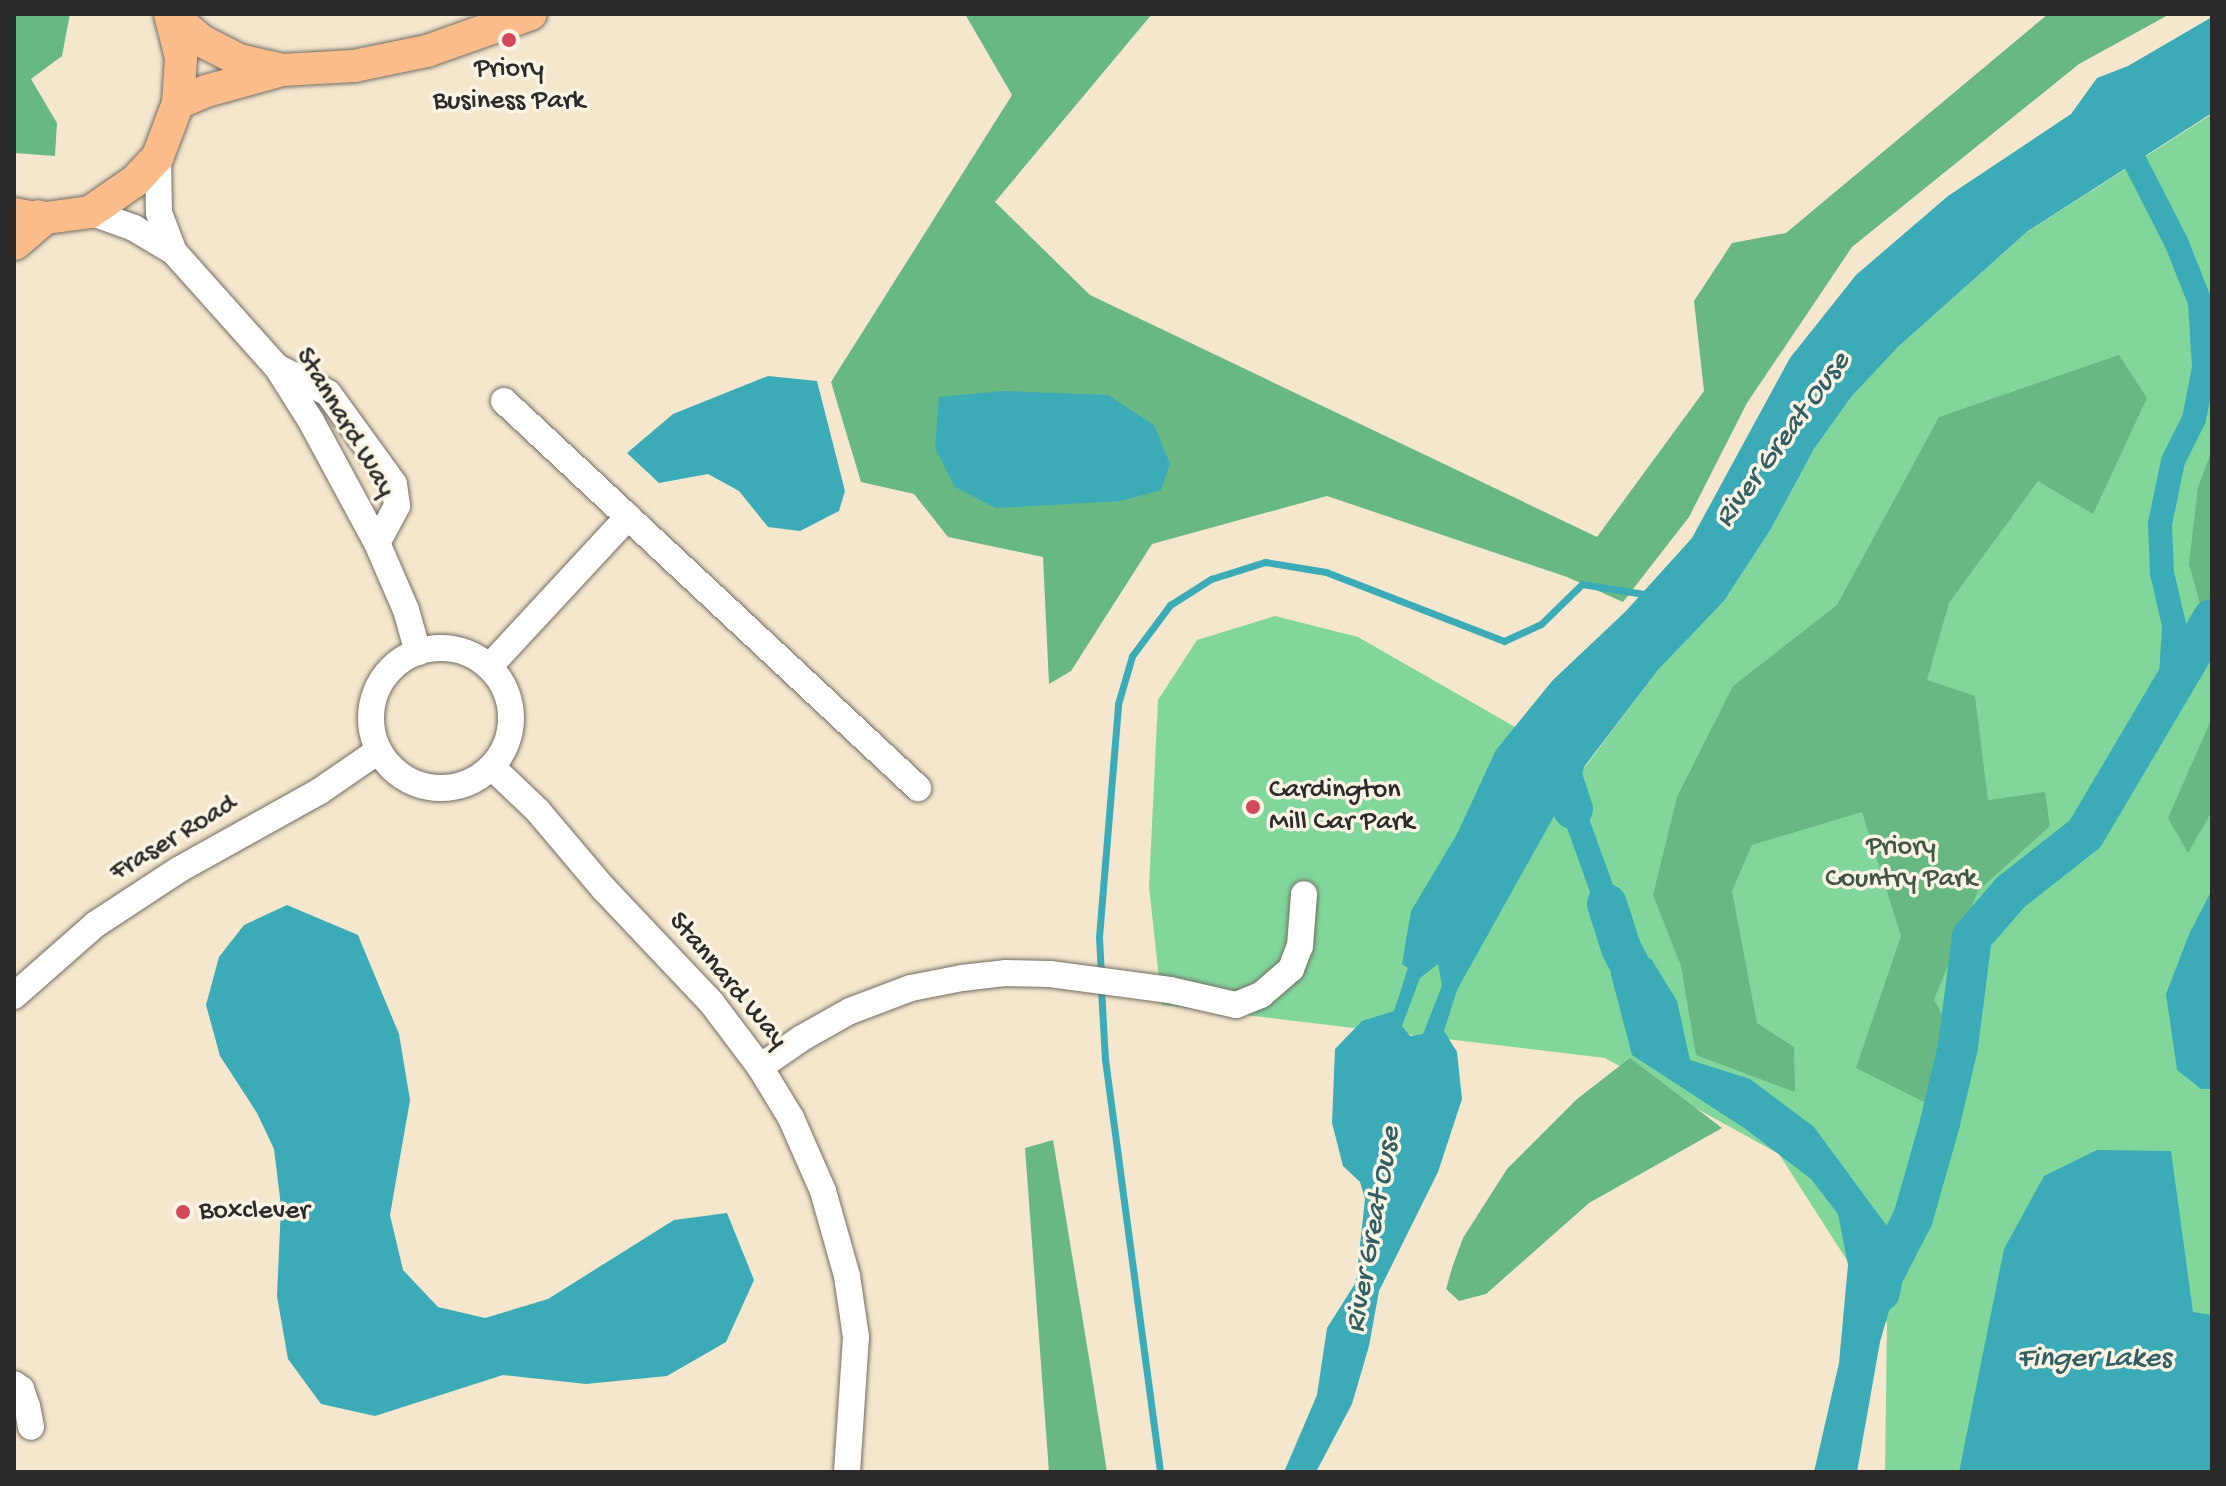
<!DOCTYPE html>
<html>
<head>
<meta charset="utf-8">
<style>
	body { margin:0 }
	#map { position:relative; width:2226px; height:1486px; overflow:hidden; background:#f5e7cd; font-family:"Gochi Hand",sans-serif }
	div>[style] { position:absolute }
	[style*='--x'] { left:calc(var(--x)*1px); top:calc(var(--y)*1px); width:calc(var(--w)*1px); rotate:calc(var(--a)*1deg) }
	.green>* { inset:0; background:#81d79b }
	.forest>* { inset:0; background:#68b883 }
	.water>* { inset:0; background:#3bacb7 }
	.stream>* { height:7px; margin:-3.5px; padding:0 3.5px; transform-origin:3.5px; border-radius:3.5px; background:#3bacb7 }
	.canal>* { height:24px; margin:-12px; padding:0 12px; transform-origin:12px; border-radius:12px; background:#3bacb7 }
	.river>* { height:40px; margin:-20px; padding:0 20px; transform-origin:20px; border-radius:20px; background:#3bacb7 }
	.roads { filter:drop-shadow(0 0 2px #726d64) drop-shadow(0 0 2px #726d64) }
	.minor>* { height:26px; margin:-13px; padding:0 13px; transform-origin:13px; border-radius:13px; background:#fff }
	.minor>.ring { margin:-13px; padding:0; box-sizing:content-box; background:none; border:26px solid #fff; border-radius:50% }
	.major>* { height:32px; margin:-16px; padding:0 16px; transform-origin:16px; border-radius:16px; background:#f9bc8a }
	.highway>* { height:38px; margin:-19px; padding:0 19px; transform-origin:19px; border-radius:19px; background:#f9bc8a }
	.dots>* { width:22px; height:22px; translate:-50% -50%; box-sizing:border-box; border:4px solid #fcf5e5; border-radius:50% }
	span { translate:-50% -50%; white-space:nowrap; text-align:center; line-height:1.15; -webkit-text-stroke:7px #fcf5e5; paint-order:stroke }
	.poi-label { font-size:28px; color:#2b2b2b }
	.left { translate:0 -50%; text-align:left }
	.street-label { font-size:28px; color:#2b2b2b }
	.park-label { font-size:28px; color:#405647 }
	.water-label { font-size:30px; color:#315f63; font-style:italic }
	.frame { position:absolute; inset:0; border:16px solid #2b2b2b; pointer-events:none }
</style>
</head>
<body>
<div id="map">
	<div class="green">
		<div style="clip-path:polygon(2212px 114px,2212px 1472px,1885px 1472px,1887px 1323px,1779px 1154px,1605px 1058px,1162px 1005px,1149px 887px,1158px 700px,1197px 640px,1275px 616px,1358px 637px,1585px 767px,1658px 670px,1724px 601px,1771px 529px,1814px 449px,1852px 396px,1898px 347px,2027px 232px)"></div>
	</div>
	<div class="forest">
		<div style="clip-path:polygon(14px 14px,70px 14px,62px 56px,31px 79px,57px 123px,55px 156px,14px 153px)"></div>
		<div style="clip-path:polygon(965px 14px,1152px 14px,995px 202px,1090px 295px,1597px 537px,1704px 391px,1694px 301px,1732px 243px,1786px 233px,2048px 14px,2170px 14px,2079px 64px,1852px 247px,1747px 403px,1689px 517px,1623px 602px,1567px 577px,1327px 496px,1152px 544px,1071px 671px,1049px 684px,1043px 557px,948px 537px,914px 494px,861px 482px,831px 382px,1012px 95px)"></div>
		<div style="clip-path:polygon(2119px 355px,2147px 398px,2093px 514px,2038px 481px,1949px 603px,1927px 680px,1975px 696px,1988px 800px,2045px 792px,2050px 826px,1978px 891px,1934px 1000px,1955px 1038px,1926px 1103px,1856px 1068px,1901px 936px,1862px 812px,1752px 845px,1732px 891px,1757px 1023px,1794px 1047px,1795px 1092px,1696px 1055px,1681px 966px,1653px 895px,1677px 797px,1733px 686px,1837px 605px,1939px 417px)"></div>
		<div style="clip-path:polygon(2212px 450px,2212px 619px,2201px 608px,2189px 564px,2198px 487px)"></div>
		<div style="clip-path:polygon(2212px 718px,2212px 811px,2188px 853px,2168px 818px)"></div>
		<div style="clip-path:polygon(1630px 1058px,1722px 1128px,1589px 1203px,1486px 1294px,1459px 1301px,1446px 1289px,1453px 1265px,1463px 1238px,1507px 1169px,1577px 1099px)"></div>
		<div style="clip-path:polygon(1053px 1140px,1091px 1370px,1107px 1472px,1049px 1472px,1025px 1148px)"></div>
	</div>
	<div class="water">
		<div style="clip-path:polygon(evenodd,2212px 17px,2212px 113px,2028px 231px,1898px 347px,1852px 396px,1814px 449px,1771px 529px,1724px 601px,1658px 670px,1584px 767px,1577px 794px,1563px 800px,1457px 990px,1444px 1031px,1457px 1052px,1462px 1099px,1438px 1172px,1379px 1291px,1369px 1346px,1352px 1404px,1316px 1472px,1284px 1472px,1317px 1395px,1327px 1328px,1356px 1282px,1365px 1199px,1360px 1182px,1343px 1166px,1332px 1123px,1335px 1049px,1362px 1021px,1394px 1011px,1408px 968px,1402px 964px,1411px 911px,1457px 834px,1496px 750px,1552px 681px,1626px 611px,1692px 538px,1790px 358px,1856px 275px,1948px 196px,2071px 114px,2097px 78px,2128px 66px,2212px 17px,1438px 964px,1442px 986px,1423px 1034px,1410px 1036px,1402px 1026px,1420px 978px,1438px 964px)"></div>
		<div style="clip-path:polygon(768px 376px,817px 381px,845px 491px,839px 511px,800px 531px,768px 527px,739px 491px,708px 474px,659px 483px,627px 453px,673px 414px)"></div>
		<div style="clip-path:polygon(1003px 391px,1108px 395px,1154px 425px,1170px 464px,1161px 490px,1121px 501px,996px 508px,955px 487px,935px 448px,939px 397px)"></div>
		<div style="clip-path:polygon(2212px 890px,2212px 1089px,2201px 1089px,2177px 1070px,2166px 994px,2190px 932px)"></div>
		<div style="clip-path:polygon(287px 905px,358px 935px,399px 1034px,410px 1100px,390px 1215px,403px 1270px,438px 1307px,485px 1318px,548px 1299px,674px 1220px,727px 1213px,754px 1280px,726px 1342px,667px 1376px,586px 1384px,503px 1375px,375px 1416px,321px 1404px,288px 1359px,277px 1296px,281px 1206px,274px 1149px,257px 1113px,220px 1056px,206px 1005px,219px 957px,244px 925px)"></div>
		<div style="clip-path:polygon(1626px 941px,1652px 960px,1677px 1001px,1690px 1060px,1750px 1079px,1814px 1127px,1906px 1252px,1880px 1342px,1857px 1472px,1814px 1472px,1839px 1363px,1848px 1265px,1838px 1214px,1811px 1179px,1747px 1130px,1632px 1055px,1611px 975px,1611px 947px)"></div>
		<div style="clip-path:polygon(2097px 1150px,2171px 1151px,2193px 1312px,2212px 1315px,2212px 1472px,1959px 1472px,2004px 1249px,2044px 1176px)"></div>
	</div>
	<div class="stream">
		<div style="--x:1101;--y:975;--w:38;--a:-93"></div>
		<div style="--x:1099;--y:937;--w:234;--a:-85.3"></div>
		<div style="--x:1118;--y:704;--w:50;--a:-73.7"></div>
		<div style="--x:1132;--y:656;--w:64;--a:-53.3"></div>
		<div style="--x:1170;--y:605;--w:49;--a:-32.4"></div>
		<div style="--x:1211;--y:579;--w:57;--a:-17.5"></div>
		<div style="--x:1265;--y:562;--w:62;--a:9.3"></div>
		<div style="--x:1326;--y:572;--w:191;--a:21.2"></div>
		<div style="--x:1504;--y:641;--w:41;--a:-24.7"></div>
		<div style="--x:1541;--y:624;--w:57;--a:-44.3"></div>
		<div style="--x:1582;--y:584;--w:69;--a:9.2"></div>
		<div style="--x:1101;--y:988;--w:71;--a:86.8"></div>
		<div style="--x:1105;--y:1059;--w:417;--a:82.4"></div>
	</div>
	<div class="canal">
		<div style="--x:2122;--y:136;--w:121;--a:63"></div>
		<div style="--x:2177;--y:244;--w:62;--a:68.4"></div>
		<div style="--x:2200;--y:302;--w:66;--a:86.5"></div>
		<div style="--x:2204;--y:368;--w:52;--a:101.1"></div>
		<div style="--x:2194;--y:419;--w:47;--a:116.6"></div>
		<div style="--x:2173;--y:461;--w:64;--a:101.7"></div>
		<div style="--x:2160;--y:524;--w:49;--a:87.7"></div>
		<div style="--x:2162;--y:573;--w:53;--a:77"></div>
		<div style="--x:2174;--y:625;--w:70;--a:93.3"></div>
		<div style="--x:1573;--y:809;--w:101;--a:70.3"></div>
	</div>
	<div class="river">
		<div style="--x:1555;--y:755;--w:57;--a:71.6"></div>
		<div style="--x:1607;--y:904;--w:46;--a:72.3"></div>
		<div style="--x:1621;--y:948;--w:48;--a:62.9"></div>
		<div style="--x:1880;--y:1292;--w:16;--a:-79"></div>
		<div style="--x:1883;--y:1276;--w:65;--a:-62.7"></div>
		<div style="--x:1913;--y:1218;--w:99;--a:-74.1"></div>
		<div style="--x:1940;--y:1123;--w:79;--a:-76.8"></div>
		<div style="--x:1958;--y:1046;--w:110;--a:-82.7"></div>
		<div style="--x:1972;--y:937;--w:60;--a:-49.1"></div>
		<div style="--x:2011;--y:892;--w:94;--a:-38.1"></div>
		<div style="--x:2085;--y:834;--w:250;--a:-59.4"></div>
	</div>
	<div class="roads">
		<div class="minor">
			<div style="--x:158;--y:156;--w:57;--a:89"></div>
			<div style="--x:159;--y:213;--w:42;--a:69"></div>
			<div style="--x:174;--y:252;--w:154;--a:48.2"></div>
			<div style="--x:277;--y:367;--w:64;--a:57.8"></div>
			<div style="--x:311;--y:421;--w:139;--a:61.6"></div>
			<div style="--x:377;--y:543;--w:73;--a:66.6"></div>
			<div style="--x:406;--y:610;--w:44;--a:74.1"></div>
			<div style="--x:90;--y:212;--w:47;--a:20"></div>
			<div style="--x:134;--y:228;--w:47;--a:31"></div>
			<div style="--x:277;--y:367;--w:57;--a:27"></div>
			<div style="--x:328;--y:393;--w:112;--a:54"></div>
			<div style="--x:394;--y:484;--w:22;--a:82"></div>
			<div style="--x:397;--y:506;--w:42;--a:118.4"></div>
			<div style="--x:504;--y:401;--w:567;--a:43.07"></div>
			<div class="ring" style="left:371px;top:648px;width:114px;height:114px"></div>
			<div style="--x:489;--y:667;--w:205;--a:-47.2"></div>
			<div style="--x:492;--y:767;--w:64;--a:43.7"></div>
			<div style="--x:538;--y:811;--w:102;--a:49.8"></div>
			<div style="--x:604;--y:889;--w:156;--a:46.6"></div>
			<div style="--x:711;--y:1002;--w:81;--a:53"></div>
			<div style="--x:760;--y:1067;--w:60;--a:58.7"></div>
			<div style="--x:791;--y:1118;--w:80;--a:66.3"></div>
			<div style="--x:823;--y:1191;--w:88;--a:74.2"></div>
			<div style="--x:847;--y:1276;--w:62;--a:81.6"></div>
			<div style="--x:856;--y:1337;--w:135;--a:93.8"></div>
			<div style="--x:14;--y:996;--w:109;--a:-41.3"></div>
			<div style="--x:96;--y:924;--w:100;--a:-33.2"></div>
			<div style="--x:180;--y:869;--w:160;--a:-29.1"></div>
			<div style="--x:320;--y:791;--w:70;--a:-34.6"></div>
			<div style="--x:760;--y:1067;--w:51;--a:-34.6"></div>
			<div style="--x:802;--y:1038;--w:55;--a:-29.4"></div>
			<div style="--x:850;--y:1011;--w:65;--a:-20.7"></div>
			<div style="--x:911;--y:988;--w:52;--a:-11.1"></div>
			<div style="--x:962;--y:978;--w:43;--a:-6.6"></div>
			<div style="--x:1005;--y:973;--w:45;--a:1.3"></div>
			<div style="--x:1050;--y:974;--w:121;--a:7.6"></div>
			<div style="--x:1170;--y:990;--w:68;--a:12.8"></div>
			<div style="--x:1236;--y:1005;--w:27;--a:-22"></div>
			<div style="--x:1261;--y:995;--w:40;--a:-41"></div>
			<div style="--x:1291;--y:969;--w:25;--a:-69"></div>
			<div style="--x:1300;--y:946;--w:52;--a:-85.6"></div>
			<div style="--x:14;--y:1384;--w:9;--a:36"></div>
			<div style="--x:21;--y:1389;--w:18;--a:71"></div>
			<div style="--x:27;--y:1406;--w:21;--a:79"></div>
		</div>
		<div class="major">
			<div style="--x:170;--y:14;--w:42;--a:40.2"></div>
			<div style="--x:202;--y:41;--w:42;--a:27.2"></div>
			<div style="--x:239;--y:60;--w:41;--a:12.7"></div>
			<div style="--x:178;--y:103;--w:30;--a:-23"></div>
			<div style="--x:206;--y:91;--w:79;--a:-15.4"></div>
			<div style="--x:282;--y:70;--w:72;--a:-3.2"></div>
			<div style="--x:354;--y:66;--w:75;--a:-11.6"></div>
			<div style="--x:427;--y:51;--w:110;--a:-19.6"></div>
			<div style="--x:14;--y:214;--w:25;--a:11"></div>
			<div style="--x:39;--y:219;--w:51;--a:-7.8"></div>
			<div style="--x:90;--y:212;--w:55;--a:-34.6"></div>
			<div style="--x:135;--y:181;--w:34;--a:-47"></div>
			<div style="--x:158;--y:156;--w:57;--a:-69.3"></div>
			<div style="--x:178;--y:103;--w:45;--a:-86.2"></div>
			<div style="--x:181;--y:58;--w:45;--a:-104"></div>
		</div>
		<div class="highway">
			<div style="--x:14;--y:241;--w:33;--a:-41"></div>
		</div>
	</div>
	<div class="dots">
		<div style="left:509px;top:40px;background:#d1495b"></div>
		<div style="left:1253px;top:807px;background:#d1495b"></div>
		<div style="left:183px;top:1212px;background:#d1495b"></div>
	</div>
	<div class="poi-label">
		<span style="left:509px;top:86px">Priory<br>Business Park</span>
		<span class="left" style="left:1269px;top:807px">Cardington<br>Mill Car Park</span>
		<span class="left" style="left:199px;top:1212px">Boxclever</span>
	</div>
	<div class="street-label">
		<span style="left:344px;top:423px;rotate:59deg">Stannard Way</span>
		<span style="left:174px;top:839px;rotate:-31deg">Fraser Road</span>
		<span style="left:727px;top:981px;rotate:50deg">Stannard Way</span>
	</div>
	<div class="park-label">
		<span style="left:1901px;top:864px">Priory<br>Country Park</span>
	</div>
	<div class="water-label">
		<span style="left:1784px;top:441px;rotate:-54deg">River Great Ouse</span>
		<span style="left:1375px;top:1230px;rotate:-80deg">River Great Ouse</span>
		<span style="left:2094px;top:1360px">Finger Lakes</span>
	</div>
	<div class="frame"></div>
</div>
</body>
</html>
